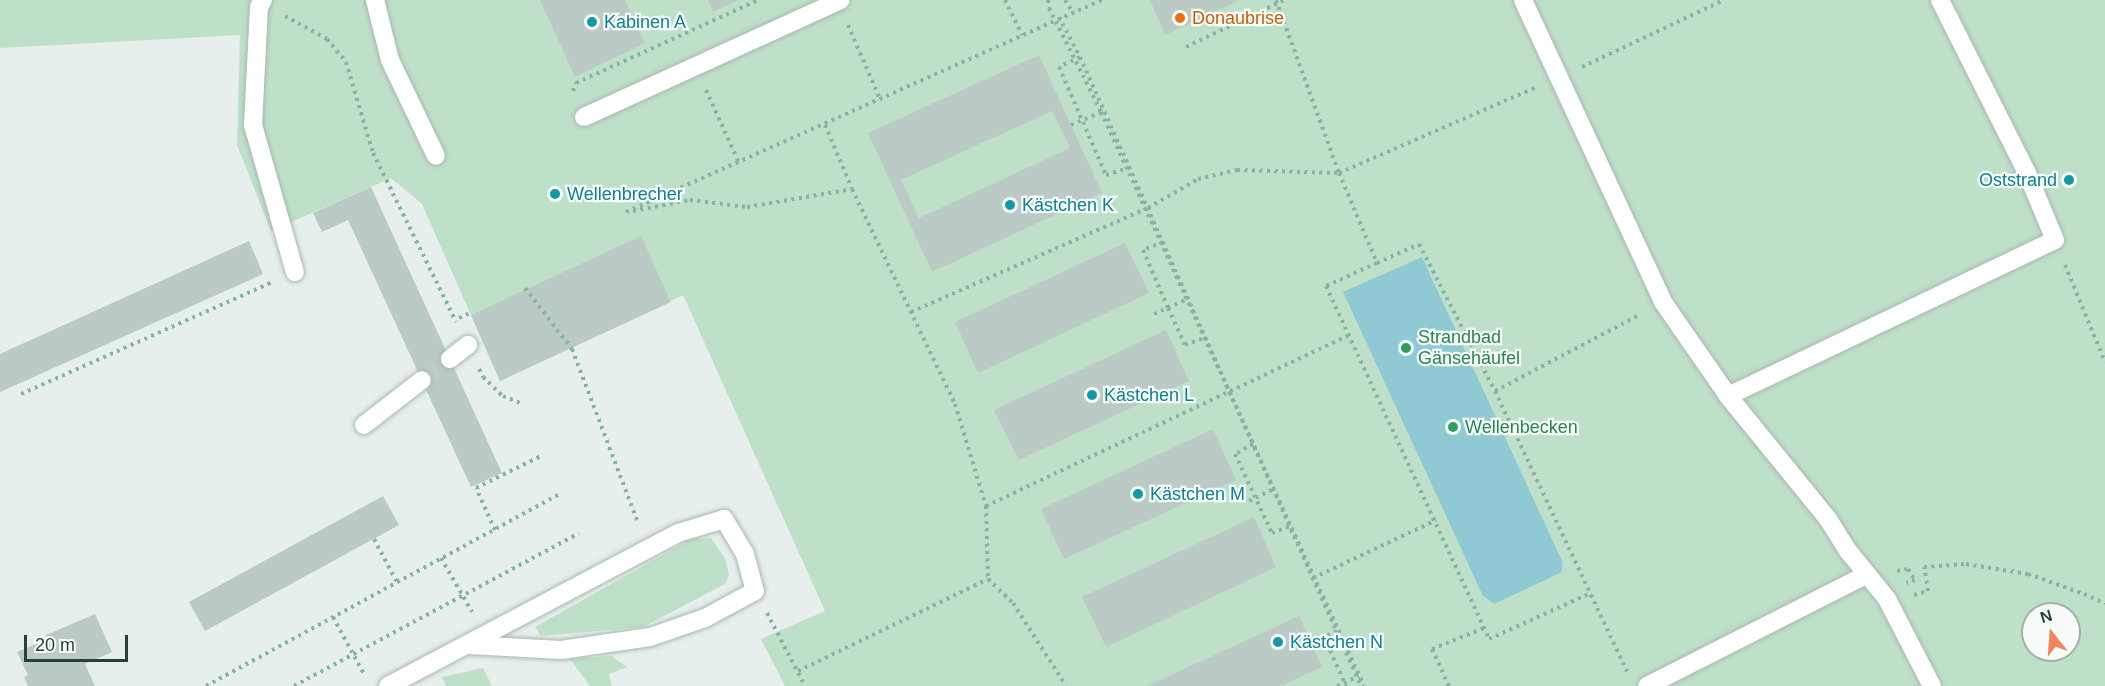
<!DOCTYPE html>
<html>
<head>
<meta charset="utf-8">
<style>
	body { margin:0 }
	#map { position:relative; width:2105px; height:686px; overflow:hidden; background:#e6efeb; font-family:Helvetica,sans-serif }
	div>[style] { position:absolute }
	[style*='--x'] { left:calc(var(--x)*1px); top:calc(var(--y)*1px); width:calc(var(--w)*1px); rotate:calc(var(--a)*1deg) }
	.green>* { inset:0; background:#bfe0c8 }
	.water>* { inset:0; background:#8ec9d4 }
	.building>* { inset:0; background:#bbcac4 }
	.minor-tunnel>* { height:18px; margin-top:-9px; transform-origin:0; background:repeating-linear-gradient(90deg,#bfccc8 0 18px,transparent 0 27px) }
	.path>* { height:4px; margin-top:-2px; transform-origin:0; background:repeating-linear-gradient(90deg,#86b3a5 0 3px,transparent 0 7.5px) }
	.roads { filter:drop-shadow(0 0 2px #a8b8b2) drop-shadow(0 0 2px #a8b8b2) }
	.minor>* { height:18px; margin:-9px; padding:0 9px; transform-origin:9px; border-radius:9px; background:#fff }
	.path-bridge>* { height:4px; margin-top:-2px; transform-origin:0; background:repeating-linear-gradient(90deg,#86b3a5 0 3px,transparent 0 7.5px) }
	.dots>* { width:16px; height:16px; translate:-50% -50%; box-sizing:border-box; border:3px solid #f7fbf9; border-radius:50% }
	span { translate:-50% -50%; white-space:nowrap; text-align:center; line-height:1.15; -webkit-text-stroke:4.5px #f7fbf9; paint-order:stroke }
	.food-label { font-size:18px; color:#c56008 }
	.left { translate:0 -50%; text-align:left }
	.culture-label { font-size:18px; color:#0d838f }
	.right { translate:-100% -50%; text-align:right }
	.leisure-label { font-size:18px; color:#27864d }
	.north { position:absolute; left:2021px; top:602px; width:60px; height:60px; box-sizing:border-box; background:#f7fbf9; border:2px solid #a3b1ad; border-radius:50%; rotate:343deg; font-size:16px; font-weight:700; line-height:24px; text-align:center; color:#24423a }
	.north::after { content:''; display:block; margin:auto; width:21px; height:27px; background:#f4845f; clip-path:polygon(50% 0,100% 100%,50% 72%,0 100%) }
	.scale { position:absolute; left:24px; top:635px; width:104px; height:27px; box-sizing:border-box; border:3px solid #24423a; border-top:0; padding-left:8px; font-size:18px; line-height:21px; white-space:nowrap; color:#24423a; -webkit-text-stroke:4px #f7fbf9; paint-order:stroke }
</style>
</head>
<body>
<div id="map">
	<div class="green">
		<div style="clip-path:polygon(evenodd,0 0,2105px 0,2105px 686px,785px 686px,761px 639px,825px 611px,683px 295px,500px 381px,422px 204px,391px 178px,271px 231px,237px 145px,240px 35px,0 48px,0 0,2033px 614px,2069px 614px,2069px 650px,2033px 650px,2033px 614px)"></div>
		<div style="clip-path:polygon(711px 538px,725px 558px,729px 575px,725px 584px,643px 627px,541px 636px,535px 627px,691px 539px)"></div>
		<div style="clip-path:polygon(611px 656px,627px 667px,609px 674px,612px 686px,590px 686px,570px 659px)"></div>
		<div style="clip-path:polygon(483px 668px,492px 686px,446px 686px,442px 677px)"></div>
	</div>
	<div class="water">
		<div style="clip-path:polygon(1422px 257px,1562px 561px,1562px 572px,1494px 604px,1483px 596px,1343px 292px)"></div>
	</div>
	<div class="building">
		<div style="clip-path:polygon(540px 0,625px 0,645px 43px,575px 77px)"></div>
		<div style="clip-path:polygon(708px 0,739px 0,713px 12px)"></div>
		<div style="clip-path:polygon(1150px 0,1240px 0,1165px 35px)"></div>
		<div style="clip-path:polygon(evenodd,1039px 55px,1102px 193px,932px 272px,868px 133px,1039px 55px,1052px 111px,1070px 148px,919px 218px,901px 180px,1052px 111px)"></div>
		<div style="clip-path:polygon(371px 187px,502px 473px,471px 487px,348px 220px,322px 232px,313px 213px)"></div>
		<div style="clip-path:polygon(641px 236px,671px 302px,500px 381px,471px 315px)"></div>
		<div style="clip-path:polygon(249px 241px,263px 274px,0 392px,0 354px)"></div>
		<div style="clip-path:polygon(1125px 243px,1149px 293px,978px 373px,955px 322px)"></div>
		<div style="clip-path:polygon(1166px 330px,1189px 381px,1019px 460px,994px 410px)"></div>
		<div style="clip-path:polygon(1213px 429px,1236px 480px,1064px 559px,1041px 509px)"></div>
		<div style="clip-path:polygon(383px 496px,399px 525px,205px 631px,189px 602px)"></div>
		<div style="clip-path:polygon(1254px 517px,1276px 567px,1106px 647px,1082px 597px)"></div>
		<div style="clip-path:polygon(95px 614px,112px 652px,85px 664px,95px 686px,28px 686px,24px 677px,28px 675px,17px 652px,47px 639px,46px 635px)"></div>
		<div style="clip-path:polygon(1299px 616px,1322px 667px,1281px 686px,1147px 686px)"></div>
	</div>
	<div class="minor-tunnel">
		<div style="--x:422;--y:380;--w:35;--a:-37"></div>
	</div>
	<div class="path">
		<div style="--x:1005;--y:0;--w:39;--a:64"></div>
		<div style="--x:1048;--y:0;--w:8;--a:83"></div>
		<div style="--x:1065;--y:0;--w:15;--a:58"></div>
		<div style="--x:1276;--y:0;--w:184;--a:70"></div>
		<div style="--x:1339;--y:173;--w:98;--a:67.1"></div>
		<div style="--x:1377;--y:263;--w:46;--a:-24.3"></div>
		<div style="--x:1419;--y:244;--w:165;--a:62.7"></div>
		<div style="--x:1495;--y:391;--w:310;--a:64.8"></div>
		<div style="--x:285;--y:16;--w:48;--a:28.7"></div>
		<div style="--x:327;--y:39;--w:30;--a:50"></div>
		<div style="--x:346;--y:62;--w:95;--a:73.5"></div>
		<div style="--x:373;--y:153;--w:188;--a:63.8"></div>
		<div style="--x:1059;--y:17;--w:45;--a:62.3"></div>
		<div style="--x:1080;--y:57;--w:689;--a:65.93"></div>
		<div style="--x:848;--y:25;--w:81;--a:66.6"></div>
		<div style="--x:1186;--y:47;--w:109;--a:-25.6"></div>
		<div style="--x:1080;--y:57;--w:23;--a:155"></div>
		<div style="--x:1059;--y:67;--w:118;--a:66.5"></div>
		<div style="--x:1106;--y:175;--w:25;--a:-18"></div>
		<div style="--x:1582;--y:67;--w:157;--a:-25.3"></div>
		<div style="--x:706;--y:90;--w:80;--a:65.7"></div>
		<div style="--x:573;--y:91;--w:9;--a:-69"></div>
		<div style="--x:576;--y:83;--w:200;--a:-24.5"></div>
		<div style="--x:825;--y:125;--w:69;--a:67.1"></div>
		<div style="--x:852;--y:189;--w:238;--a:64.4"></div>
		<div style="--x:955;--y:404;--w:107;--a:73.1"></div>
		<div style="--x:986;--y:506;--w:73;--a:88.4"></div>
		<div style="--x:988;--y:579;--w:35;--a:44"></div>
		<div style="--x:1013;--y:603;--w:98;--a:57.4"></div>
		<div style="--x:633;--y:211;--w:58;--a:-10.9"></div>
		<div style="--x:690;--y:200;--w:57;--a:7"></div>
		<div style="--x:747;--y:207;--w:107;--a:-9.7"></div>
		<div style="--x:626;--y:212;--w:521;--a:-24.01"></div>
		<div style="--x:1163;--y:242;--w:22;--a:158"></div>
		<div style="--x:1143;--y:250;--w:63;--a:66.7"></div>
		<div style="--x:1168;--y:308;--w:41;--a:65.3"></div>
		<div style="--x:1185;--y:345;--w:22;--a:-21"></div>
		<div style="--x:1377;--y:263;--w:56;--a:155.7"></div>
		<div style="--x:1326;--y:286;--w:389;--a:65.2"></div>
		<div style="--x:1489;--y:639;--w:112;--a:-24.3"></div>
		<div style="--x:2065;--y:265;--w:105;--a:67.6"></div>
		<div style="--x:525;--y:288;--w:77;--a:52.4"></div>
		<div style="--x:572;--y:349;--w:186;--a:69.2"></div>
		<div style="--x:911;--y:312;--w:259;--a:-23.7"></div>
		<div style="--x:1148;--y:208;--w:58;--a:-30.1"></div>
		<div style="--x:1198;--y:179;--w:40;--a:-13"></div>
		<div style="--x:1237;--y:170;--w:102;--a:1.7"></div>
		<div style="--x:1339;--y:173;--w:216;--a:-23.5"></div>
		<div style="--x:459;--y:318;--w:12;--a:-24"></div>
		<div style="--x:479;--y:369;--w:9;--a:63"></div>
		<div style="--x:483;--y:377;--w:28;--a:44"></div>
		<div style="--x:503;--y:396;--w:18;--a:22"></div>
		<div style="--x:1495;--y:391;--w:163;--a:-27.8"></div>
		<div style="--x:21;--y:394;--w:276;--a:-24"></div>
		<div style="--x:1253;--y:444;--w:21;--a:151"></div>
		<div style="--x:1235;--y:454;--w:87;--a:64.9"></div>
		<div style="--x:1272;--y:533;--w:19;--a:-21"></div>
		<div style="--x:986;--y:506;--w:401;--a:-25.2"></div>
		<div style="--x:495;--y:530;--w:46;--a:-114.3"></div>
		<div style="--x:476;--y:488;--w:75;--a:-26.2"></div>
		<div style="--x:374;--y:539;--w:49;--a:61.9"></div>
		<div style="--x:441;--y:558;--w:62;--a:60.1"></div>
		<div style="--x:1897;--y:571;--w:11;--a:-10"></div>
		<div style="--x:1908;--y:569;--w:13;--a:58"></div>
		<div style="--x:1915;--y:580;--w:9;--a:162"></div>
		<div style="--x:1313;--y:578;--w:136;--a:-25.2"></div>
		<div style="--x:1914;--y:595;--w:15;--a:-16"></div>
		<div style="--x:1928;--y:591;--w:24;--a:-99"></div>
		<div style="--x:1924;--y:567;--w:42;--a:-4.1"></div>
		<div style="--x:1966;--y:564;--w:63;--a:9.2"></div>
		<div style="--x:2028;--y:574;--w:59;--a:19.7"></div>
		<div style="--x:2084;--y:594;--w:23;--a:25"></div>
		<div style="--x:767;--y:613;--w:82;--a:62.5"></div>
		<div style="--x:333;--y:617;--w:65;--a:61.5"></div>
		<div style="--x:1337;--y:631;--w:14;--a:155"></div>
		<div style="--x:1324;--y:637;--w:54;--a:65.8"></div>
		<div style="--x:798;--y:671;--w:211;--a:-25.8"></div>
		<div style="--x:206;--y:686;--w:403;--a:-28.5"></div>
		<div style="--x:294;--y:686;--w:323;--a:-28.2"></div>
		<div style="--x:1449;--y:686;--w:41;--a:-114.7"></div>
		<div style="--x:1432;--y:649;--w:56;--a:-22"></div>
	</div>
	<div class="roads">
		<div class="minor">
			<div style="--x:263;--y:0;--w:8;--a:120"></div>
			<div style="--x:259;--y:7;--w:118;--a:92.9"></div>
			<div style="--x:253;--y:125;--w:153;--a:74.1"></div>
			<div style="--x:375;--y:0;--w:62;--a:76"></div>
			<div style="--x:390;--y:60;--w:106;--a:64.4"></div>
			<div style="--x:1523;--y:0;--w:333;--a:65.1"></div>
			<div style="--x:1663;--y:302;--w:114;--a:55.3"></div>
			<div style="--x:1728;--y:396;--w:362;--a:-25.5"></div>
			<div style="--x:2055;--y:240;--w:73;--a:-112.7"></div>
			<div style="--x:2027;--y:173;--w:194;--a:-116.7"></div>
			<div style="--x:584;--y:117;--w:282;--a:-24.5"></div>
			<div style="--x:450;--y:359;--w:23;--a:-38"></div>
			<div style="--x:1728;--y:396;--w:159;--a:50.9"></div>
			<div style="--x:1828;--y:519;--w:39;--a:58"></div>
			<div style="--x:1849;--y:552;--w:60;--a:51"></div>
			<div style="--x:1887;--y:599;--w:98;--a:62.7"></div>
			<div style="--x:364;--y:425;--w:73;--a:-37.8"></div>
			<div style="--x:388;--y:686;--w:328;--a:-27.8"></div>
			<div style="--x:678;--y:533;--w:48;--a:-16.9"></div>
			<div style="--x:724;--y:519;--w:41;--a:59"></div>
			<div style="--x:745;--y:554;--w:38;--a:75"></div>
			<div style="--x:755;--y:591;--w:57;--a:151.6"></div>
			<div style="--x:705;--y:618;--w:58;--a:160.9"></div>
			<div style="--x:650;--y:637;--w:90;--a:171.7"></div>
			<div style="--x:561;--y:650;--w:92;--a:-176.9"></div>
			<div style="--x:1647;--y:686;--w:246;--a:-26.9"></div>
		</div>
	</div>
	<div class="path-bridge">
		<div style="--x:1049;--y:8;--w:116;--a:63.4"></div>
		<div style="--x:1101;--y:112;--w:631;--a:65.38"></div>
		<div style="--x:1071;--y:125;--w:33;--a:-23"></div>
		<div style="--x:1154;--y:314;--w:35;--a:-24"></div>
		<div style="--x:1249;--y:501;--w:25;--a:-26"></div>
		<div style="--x:1337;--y:686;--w:24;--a:-24"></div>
	</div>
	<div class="dots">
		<div style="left:1180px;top:18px;background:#e8710a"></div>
		<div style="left:592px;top:22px;background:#0f9aa8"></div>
		<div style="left:2069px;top:180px;background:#0f9aa8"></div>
		<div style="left:555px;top:194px;background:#0f9aa8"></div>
		<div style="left:1010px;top:205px;background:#0f9aa8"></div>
		<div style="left:1406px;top:348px;background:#2e9e5b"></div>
		<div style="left:1092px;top:395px;background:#0f9aa8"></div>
		<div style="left:1453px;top:427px;background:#2e9e5b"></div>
		<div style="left:1138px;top:494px;background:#0f9aa8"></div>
		<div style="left:1278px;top:642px;background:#0f9aa8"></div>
	</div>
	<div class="food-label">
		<span class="left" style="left:1192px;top:18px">Donaubrise</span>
	</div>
	<div class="culture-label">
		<span class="left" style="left:604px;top:22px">Kabinen A</span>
		<span class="right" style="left:2057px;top:180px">Oststrand</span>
		<span class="left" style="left:567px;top:194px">Wellenbrecher</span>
		<span class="left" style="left:1022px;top:205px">Kästchen K</span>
		<span class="left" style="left:1104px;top:395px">Kästchen L</span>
		<span class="left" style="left:1150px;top:494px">Kästchen M</span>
		<span class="left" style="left:1290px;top:642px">Kästchen N</span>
	</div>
	<div class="leisure-label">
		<span class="left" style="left:1418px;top:348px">Strandbad<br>Gänsehäufel</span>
		<span class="left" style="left:1465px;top:427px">Wellenbecken</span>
	</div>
	<div class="north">N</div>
	<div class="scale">20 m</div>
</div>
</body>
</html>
